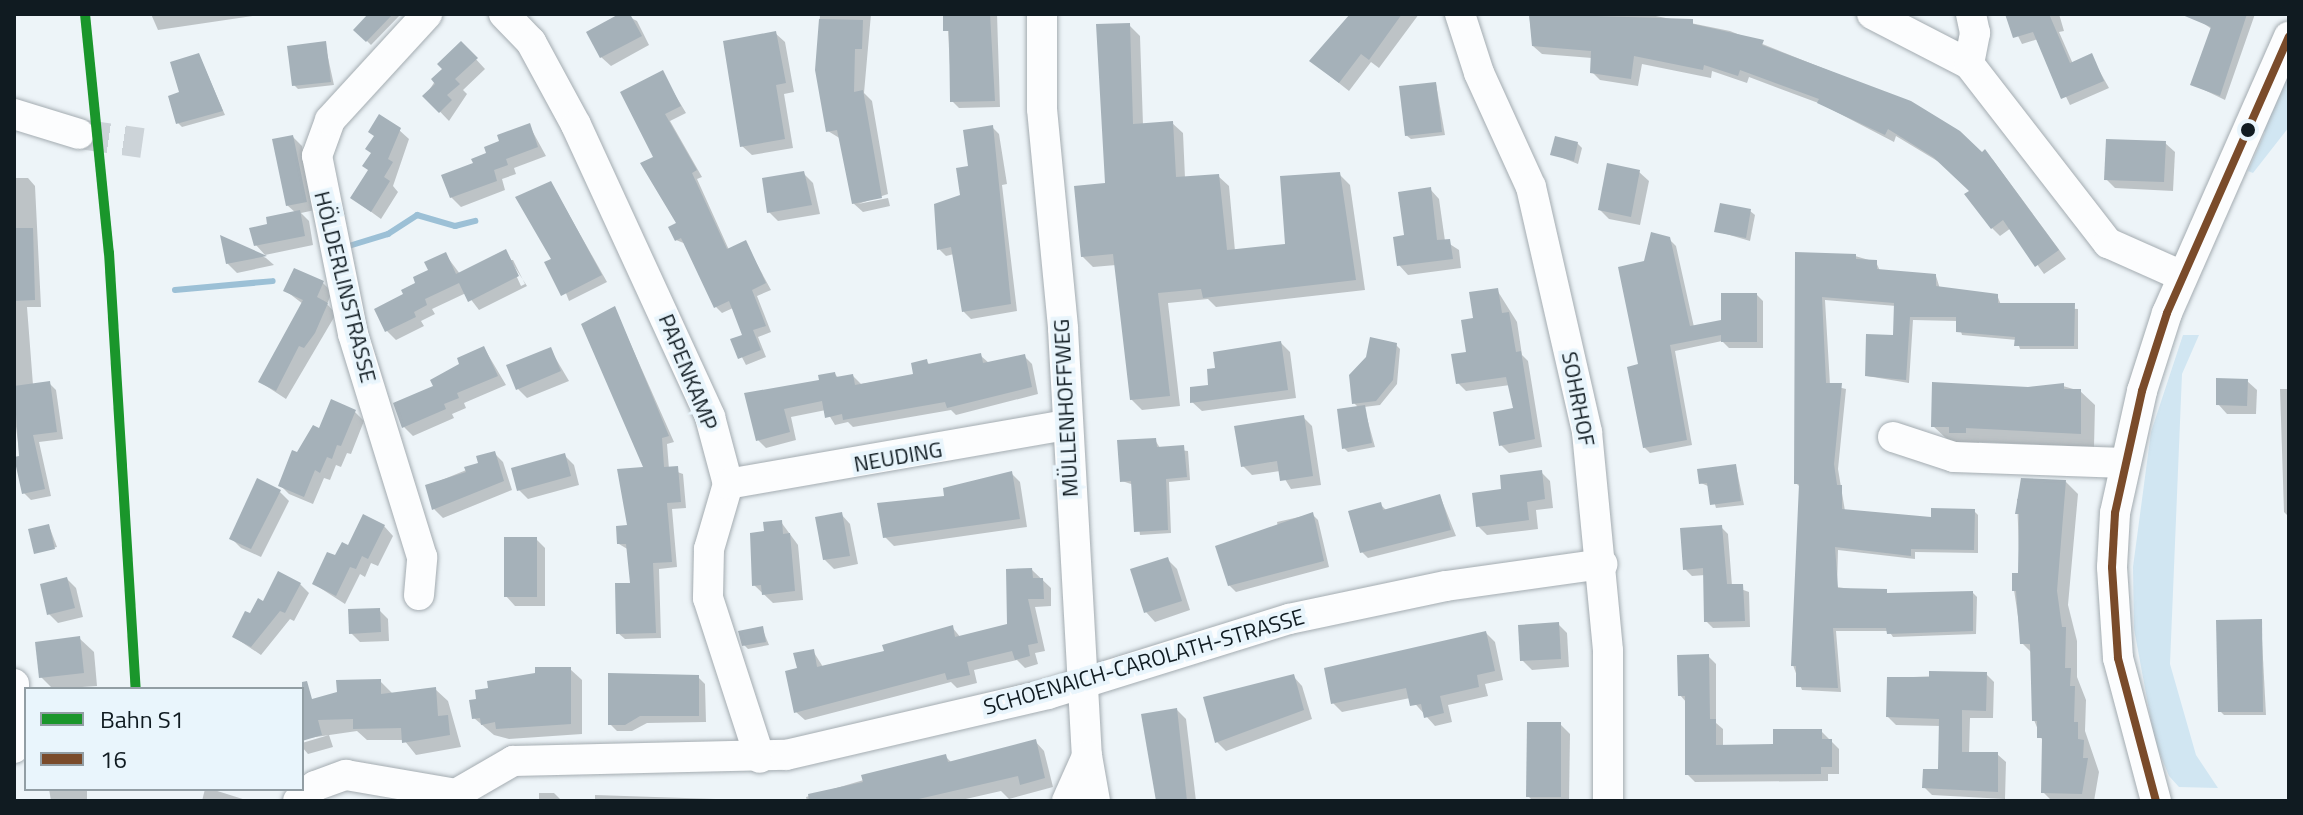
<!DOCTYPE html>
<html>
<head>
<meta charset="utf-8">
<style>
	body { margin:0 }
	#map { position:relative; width:2303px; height:815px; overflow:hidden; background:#edf4f8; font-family:"Titillium Web",sans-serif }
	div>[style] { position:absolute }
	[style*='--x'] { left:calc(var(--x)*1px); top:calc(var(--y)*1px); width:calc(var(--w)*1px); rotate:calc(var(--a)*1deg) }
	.green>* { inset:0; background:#d1e6f2 }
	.shadow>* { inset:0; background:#0003 }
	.stream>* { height:6px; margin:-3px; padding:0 3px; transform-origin:3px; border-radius:3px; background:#9cc0d6 }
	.building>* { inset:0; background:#a5b1b9 }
	.minor-tunnel>* { height:30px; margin-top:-15px; transform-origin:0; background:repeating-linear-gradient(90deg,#ccd3d8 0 30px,transparent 0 45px) }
	.roads { filter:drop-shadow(0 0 2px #a4acb1) drop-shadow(0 0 2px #a4acb1) }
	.minor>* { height:30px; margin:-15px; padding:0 15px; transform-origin:15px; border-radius:15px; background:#fcfdfe }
	.bus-1>* { height:8px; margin:-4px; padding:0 4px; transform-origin:4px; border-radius:4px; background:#7a4b2a }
	.rail-1>* { height:10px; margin:-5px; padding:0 5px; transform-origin:5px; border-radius:5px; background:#1a962b }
	.dots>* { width:22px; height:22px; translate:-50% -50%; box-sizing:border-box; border:4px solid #e9f5fc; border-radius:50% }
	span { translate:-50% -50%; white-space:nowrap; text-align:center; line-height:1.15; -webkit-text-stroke:8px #e9f5fc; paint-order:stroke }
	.street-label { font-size:22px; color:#101b21 }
	.frame { position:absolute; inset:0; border:16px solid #101b21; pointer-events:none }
	.legend { position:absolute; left:24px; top:687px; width:280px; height:104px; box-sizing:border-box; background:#e9f5fc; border:2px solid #929ea4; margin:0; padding:10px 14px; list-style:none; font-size:24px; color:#101b21 }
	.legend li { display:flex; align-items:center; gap:16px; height:40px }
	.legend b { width:40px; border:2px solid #929ea4 }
</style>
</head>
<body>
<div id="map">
	<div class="green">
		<div style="clip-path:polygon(2289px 65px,2289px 127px,2253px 173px,2248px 171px,2265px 132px,2260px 129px)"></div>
		<div style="clip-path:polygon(2183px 335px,2199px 335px,2182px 374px,2170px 664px,2196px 755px,2218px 788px,2179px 787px,2169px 776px,2155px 742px,2134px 629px,2133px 567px,2151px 432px)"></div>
	</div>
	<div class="shadow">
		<div style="clip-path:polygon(151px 14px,267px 14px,158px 30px)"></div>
		<div style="clip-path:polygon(371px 14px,401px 14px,371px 45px,356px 30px)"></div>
		<div style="clip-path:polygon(623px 14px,637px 21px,649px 45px,611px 66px,601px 57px)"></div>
		<div style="clip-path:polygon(820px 14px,871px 14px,864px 93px,872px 101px,888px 194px,858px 204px,888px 198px,890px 206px,863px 212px,853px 203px,841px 139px,828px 131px,817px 70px)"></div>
		<div style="clip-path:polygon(947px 14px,997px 14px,1000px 107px,959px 108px,952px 101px)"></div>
		<div style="clip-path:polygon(1353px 14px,1419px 14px,1379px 68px,1371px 62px,1349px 91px,1311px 61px)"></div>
		<div style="clip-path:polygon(1529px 14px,1646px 14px,1730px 31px,1910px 103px,1993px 160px,2066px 259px,2044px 274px,2011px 228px,2000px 236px,1992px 228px,1972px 191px,1944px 165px,1896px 136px,1894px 142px,1821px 104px,1749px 77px,1747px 83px,1712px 71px,1711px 78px,1642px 64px,1638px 86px,1600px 80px,1592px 72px,1592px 58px,1542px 54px,1533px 46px)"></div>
		<div style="clip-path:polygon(2007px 14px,2059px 14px,2064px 31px,2059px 32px,2073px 64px,2091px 56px,2109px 88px,2070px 105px,2038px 39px,2022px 44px)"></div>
		<div style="clip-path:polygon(2206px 14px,2255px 14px,2225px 100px,2192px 84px,2213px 30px,2203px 23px)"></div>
		<div style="clip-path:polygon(1129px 25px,1140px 36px,1143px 125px,1172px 123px,1183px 133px,1185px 178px,1218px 176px,1229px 186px,1235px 251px,1287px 246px,1339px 174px,1350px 185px,1365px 290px,1216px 307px,1208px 299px,1168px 303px,1180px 406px,1142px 410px,1131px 399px,1116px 265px,1093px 267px,1082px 256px,1107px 185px)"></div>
		<div style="clip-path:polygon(775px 33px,785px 42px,794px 92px,784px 94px,793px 148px,752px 155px,742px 146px)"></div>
		<div style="clip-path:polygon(461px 43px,485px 69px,463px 90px,467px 94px,449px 121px,425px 96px)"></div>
		<div style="clip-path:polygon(325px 44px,334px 85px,298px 89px,294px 85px)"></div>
		<div style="clip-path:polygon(199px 55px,225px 115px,182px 127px,178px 123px,181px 94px)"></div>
		<div style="clip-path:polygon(662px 73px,686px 113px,670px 121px,702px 177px,697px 179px,729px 250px,745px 242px,771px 290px,757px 296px,771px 332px,758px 337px,766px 357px,746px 365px,733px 340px,745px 336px,733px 308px,722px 313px,716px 307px,686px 244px,676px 240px,678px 224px,656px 158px)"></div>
		<div style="clip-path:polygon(1436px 84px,1445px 135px,1411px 139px,1406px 135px)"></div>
		<div style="clip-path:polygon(529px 125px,546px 156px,514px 168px,516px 174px,502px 179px,505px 190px,461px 207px,451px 197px,489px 154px)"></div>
		<div style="clip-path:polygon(992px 127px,999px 134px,1007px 184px,1002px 185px,1017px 311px,971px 319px,964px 312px,954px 254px,946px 256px,939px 249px,936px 205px,962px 197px,970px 168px)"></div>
		<div style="clip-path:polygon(399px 130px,409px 139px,393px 186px,398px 192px,381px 219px,352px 198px,370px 171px,373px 154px)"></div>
		<div style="clip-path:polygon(293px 137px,302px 146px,315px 210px,301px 213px,309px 221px,313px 245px,265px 255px,256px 245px,270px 226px,296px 213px,287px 205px)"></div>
		<div style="clip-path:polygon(1577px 143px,1582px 148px,1578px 164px,1553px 154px)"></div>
		<div style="clip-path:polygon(2165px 143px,2175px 152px,2173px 191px,2115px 188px,2106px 179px)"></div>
		<div style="clip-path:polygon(1639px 172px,1649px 181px,1640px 225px,1609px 219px,1600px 210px)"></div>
		<div style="clip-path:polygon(803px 173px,813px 183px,820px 214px,778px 221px,769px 212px)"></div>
		<div style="clip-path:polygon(14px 178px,28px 178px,35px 186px,41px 307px,27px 307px,33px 385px,49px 383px,56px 390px,63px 439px,39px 442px,51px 496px,31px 500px,24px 493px,14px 410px)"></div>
		<div style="clip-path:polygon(551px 183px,607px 282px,569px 301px,553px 260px)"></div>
		<div style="clip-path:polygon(1430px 189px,1439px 199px,1445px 241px,1459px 250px,1461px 268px,1408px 275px,1399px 265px,1406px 237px)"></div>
		<div style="clip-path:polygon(1750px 211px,1755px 215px,1750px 241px,1716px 231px)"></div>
		<div style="clip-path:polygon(223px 238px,266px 258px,274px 265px,237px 273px,227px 263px)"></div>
		<div style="clip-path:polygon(1669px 239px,1676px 246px,1694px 327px,1723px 321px,1757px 295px,1763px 301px,1763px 348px,1729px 348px,1722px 341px,1675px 351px,1692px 445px,1650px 453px,1644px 447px,1641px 366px,1645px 263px)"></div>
		<div style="clip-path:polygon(evenodd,505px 252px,527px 286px,479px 310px,466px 293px,432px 309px,435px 314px,421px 321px,424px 326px,396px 340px,387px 331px,376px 310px,406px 295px,445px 254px,460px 274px,505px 252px,509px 260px,513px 260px,525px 284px,521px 286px,509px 260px)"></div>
		<div style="clip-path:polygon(1797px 254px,1855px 256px,1876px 262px,1880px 271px,1936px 276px,1940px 289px,1997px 295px,2001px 305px,2078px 309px,2078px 349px,2020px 349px,2017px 340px,1962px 335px,1958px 321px,1913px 320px,1909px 383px,1867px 376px,1895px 337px,1896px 306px,1825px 300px,1830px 385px,1846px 389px,1838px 469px,1845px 511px,1933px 519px,1974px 511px,1978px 515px,1978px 553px,1915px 552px,1915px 559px,1838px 550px,1837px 587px,1891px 595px,1973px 593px,1977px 597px,1976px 634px,1893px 637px,1889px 631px,1836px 631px,1841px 692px,1802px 690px,1793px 665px,1801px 488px,1796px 483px)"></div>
		<div style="clip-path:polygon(323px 283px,332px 292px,327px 304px,336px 314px,286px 399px,260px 382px,303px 304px,286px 291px)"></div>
		<div style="clip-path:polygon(1497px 290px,1517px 322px,1522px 355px,1528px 361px,1542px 447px,1509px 453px,1501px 445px,1515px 410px,1510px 385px,1466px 391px,1458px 383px)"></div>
		<div style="clip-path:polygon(615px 309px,674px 442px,667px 444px,669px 469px,683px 474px,686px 508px,672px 509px,677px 567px,659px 569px,661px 638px,625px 639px,618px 633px,632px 585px,629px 550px,619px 544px,629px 527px,645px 469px)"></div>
		<div style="clip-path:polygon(1281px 343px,1290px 352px,1296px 398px,1202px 411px,1192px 402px,1210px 387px,1217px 370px)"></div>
		<div style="clip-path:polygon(1396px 345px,1400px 349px,1397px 384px,1380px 405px,1364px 407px,1375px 447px,1348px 452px,1344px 448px,1359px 408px,1354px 403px)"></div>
		<div style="clip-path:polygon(484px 348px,506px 385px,464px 403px,466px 408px,452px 414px,454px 418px,413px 436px,404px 427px,435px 387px)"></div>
		<div style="clip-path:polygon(550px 349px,569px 381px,527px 398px,518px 389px)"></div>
		<div style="clip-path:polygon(981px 356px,989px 363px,1024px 356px,1032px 364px,1038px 394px,956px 415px,951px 410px,853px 427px,848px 422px,835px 425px,826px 410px,791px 417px,796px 440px,766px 448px,758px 440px,747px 394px,822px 382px,835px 374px,839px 379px,853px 376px,861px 384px,916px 376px,927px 362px,931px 366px)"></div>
		<div style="clip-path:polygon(2247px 381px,2257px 390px,2256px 414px,2227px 414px,2218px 404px)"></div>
		<div style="clip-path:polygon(2063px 386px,2080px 391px,2095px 405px,2094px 447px,1979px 442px,1979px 446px,1965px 446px,1948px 440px,1933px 426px,2028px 389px)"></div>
		<div style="clip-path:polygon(2280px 389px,2289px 389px,2289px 517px,2284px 512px)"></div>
		<div style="clip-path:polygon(355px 412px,364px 421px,351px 454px,347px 453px,341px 467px,336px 465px,330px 480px,324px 478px,313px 504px,289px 494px,280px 485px,320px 430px)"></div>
		<div style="clip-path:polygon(1303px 417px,1312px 426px,1321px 485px,1291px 489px,1280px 471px,1252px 475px,1243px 466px)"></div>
		<div style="clip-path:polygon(1155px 440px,1160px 448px,1188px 451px,1190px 480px,1169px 482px,1171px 533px,1140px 535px,1134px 485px,1122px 481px)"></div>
		<div style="clip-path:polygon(494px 453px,503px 462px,512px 490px,443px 518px,434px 509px,427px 486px,481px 464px)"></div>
		<div style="clip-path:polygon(564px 455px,574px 465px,579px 485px,528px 499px,519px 490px)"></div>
		<div style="clip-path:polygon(1736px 466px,1744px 505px,1716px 508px,1710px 487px,1701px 483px)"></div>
		<div style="clip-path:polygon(1541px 472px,1550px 481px,1553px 508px,1536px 510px,1538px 529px,1487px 535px,1478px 526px)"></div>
		<div style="clip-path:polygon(1012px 474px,1020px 482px,1027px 527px,894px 546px,885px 537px,947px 498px)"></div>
		<div style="clip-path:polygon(2066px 482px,2078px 494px,2068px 605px,2077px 641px,2077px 677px,2086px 700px,2085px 731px,2099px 772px,2094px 801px,2052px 801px,2043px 792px,2043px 742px,2034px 720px,2032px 653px,2022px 643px,2014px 590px,2020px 575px,2017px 499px)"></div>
		<div style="clip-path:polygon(280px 492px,289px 501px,261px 557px,241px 548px,232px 539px)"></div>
		<div style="clip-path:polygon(1440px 496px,1456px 536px,1368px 558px,1362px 552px,1380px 504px,1387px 511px)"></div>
		<div style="clip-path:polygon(841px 514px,850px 524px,858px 564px,834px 569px,824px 559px)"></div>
		<div style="clip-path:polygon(1312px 514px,1318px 520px,1329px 567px,1236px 592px,1229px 585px,1278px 528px,1277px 522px)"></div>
		<div style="clip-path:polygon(781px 522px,798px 545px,803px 600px,773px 603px,754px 585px,766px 533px)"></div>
		<div style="clip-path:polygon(49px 526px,57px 547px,35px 552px)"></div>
		<div style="clip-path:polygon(384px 526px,393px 536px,378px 566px,371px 563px,365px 577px,360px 574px,345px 604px,314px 584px,336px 558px)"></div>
		<div style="clip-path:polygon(1721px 527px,1728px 534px,1732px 586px,1749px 592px,1750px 627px,1713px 628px,1706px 621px,1705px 575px,1692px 576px,1685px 569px)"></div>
		<div style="clip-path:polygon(536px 539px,545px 548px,545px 606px,515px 606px,506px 596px)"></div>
		<div style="clip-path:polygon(1167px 559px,1177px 569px,1190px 610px,1155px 622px,1146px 612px)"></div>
		<div style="clip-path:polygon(1032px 570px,1051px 588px,1051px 606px,1035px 607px,1045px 651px,1035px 653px,1038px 664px,1025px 668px,1017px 660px,974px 670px,977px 683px,957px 688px,951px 682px,805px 720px,796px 712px,799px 670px,813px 651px,823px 667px,886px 652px,952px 627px,961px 638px,1009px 625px)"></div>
		<div style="clip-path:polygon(67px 579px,76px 588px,83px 617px,58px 623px,49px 614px)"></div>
		<div style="clip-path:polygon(300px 584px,309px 593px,294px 621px,290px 619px,261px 655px,234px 637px,263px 603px)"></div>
		<div style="clip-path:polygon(379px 610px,388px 619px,389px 641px,360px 642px,351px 633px)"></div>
		<div style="clip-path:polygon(2261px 621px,2266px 715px,2224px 715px,2220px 711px)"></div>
		<div style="clip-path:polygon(1558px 624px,1567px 633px,1569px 667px,1532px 670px,1522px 660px)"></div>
		<div style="clip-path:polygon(762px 628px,769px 645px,748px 649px,744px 645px)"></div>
		<div style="clip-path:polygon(1486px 633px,1495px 642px,1503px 680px,1485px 684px,1488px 696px,1448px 705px,1452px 722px,1435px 726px,1410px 698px,1342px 712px,1333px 703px)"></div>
		<div style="clip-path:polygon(79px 638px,94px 652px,97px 686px,53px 689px,41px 677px)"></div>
		<div style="clip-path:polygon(1708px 656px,1716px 664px,1716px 723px,1723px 729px,1723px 747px,1775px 746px,1821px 731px,1839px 749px,1839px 774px,1828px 774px,1828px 781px,1695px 782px,1687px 774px,1687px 703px,1680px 695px)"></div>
		<div style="clip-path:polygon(570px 669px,582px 680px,582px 734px,509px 739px,494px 735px,474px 718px)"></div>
		<div style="clip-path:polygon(1986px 674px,1994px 682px,1993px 718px,1970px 718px,1969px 754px,1997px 754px,2006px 762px,2005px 799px,1932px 795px,1924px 787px,1940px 771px,1941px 726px,1896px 725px,1888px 717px,1889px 678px)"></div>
		<div style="clip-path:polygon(1293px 676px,1302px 686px,1312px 719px,1226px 751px,1217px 742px)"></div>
		<div style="clip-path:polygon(698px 677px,705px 684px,706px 722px,647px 723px,632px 731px,617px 731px,610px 724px)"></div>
		<div style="clip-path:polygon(380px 681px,393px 694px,435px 689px,448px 701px,461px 747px,416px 755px,404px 740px,367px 740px,357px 731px,302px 739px,302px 703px)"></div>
		<div style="clip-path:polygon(1177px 710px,1186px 719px,1196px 801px,1158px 801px)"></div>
		<div style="clip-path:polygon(1560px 724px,1570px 734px,1569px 801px,1533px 801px,1528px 796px)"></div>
		<div style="clip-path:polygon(329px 735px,333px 747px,308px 754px,302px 747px,302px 743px)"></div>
		<div style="clip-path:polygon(1035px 741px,1044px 751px,1053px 787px,1009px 799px,1001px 791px,957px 801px,807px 801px,806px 797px,945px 756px,952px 763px)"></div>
		<div style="clip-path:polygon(49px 789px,87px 789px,87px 801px,51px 801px)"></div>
		<div style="clip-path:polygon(205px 789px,211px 789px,249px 801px,202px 801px)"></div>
		<div style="clip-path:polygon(539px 793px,554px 793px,562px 801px,539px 801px)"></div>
		<div style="clip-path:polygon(595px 795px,746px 800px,746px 801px,595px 801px)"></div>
	</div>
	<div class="stream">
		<div style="--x:352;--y:245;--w:38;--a:-17"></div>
		<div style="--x:388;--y:234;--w:35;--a:-33"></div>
		<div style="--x:417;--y:215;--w:40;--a:16"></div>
		<div style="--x:455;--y:226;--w:21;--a:-14"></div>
		<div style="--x:175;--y:290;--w:98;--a:-5.2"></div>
	</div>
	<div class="building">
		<div style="clip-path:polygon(368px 14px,393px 14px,366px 42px,353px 30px)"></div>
		<div style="clip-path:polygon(619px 14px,630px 14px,642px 36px,600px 58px,586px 32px)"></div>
		<div style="clip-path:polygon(943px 14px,990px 14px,995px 101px,950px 102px,949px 31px,943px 31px)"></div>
		<div style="clip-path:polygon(1350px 14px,1402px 14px,1369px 60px,1361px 54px,1339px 83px,1309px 61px)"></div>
		<div style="clip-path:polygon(1529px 14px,1693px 19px,1693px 24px,1764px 40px,1762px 45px,1911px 101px,1960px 131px,1982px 152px,1985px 149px,2059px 250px,2035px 267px,2003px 220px,1991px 229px,1964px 194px,1969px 191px,1933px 157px,1888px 129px,1885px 135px,1817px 103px,1819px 99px,1740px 70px,1738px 76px,1704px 65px,1703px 70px,1634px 56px,1631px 79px,1590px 73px,1591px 51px,1532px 46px)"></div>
		<div style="clip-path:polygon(2005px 14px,2049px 14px,2070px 63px,2092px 53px,2104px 81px,2061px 99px,2033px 32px,2013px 38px)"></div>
		<div style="clip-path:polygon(2180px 14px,2247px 14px,2220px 96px,2190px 85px,2211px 27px)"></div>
		<div style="clip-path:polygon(819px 19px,863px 20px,862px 49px,855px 49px,854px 92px,863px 90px,882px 198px,852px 204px,837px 130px,826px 132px,815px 70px)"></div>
		<div style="clip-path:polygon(1130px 23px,1133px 124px,1173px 121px,1176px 177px,1219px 174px,1227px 250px,1285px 244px,1280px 176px,1340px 172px,1356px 280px,1203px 298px,1201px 289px,1158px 293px,1170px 396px,1130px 400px,1113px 254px,1081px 257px,1074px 186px,1105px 183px,1096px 24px)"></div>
		<div style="clip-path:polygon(776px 31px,786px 83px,776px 85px,785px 139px,740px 147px,723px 41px)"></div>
		<div style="clip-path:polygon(326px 41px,331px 82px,292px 86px,287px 46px)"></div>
		<div style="clip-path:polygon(461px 41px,478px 58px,455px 79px,460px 84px,447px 95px,452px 100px,439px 113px,422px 96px,435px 84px,431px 79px,442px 69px,437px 64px)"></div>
		<div style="clip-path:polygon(199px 53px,223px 111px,176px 124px,168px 96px,179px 92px,170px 62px)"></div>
		<div style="clip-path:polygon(663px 70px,681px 106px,665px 114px,697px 170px,692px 173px,727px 249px,746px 240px,766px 283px,752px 290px,766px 326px,753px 330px,761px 350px,738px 359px,730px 339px,742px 335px,729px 301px,714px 308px,681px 238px,675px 241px,668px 227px,676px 223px,640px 163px,653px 157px,620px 92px)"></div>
		<div style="clip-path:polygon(1436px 82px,1442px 132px,1405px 136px,1399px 86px)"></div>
		<div style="clip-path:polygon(379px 114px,401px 128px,388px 159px,393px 162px,384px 177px,390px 181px,371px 212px,350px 198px,368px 170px,362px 166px,371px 153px,365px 149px,374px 136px,368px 132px)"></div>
		<div style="clip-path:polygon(530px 123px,538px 147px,506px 159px,508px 165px,494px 170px,497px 181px,450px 198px,441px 175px,473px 163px,471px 159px,486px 153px,484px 147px,499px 141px,497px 135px)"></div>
		<div style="clip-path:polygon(993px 125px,1011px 304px,962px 312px,951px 247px,937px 250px,934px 204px,960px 195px,956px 168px,968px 166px,963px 130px)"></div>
		<div style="clip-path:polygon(293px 135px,307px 202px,286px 206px,272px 139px)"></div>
		<div style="clip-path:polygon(1555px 136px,1578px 142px,1574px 161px,1550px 155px)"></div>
		<div style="clip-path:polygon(2106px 139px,2166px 141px,2164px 182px,2104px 180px)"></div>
		<div style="clip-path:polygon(1607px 163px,1640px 170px,1631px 217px,1598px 210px)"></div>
		<div style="clip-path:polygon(804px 171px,812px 205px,767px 213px,762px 178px)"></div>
		<div style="clip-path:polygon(551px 181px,602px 275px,561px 296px,544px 262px,551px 259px,515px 197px)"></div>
		<div style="clip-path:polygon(1431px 187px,1437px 240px,1450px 239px,1453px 259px,1397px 266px,1393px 237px,1404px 235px,1398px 192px)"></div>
		<div style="clip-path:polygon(1720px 203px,1751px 209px,1746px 238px,1714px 232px)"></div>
		<div style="clip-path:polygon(300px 210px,305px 236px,254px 246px,249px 228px,267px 224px,266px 217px)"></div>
		<div style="clip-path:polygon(14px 228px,33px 228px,35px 300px,14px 301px)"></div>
		<div style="clip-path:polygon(1651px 232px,1670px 237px,1690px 326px,1721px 320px,1721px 293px,1757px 293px,1757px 342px,1721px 342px,1721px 335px,1670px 345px,1687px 440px,1643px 448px,1627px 367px,1638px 364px,1618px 267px,1644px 261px)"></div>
		<div style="clip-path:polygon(220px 235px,267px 256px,226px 264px)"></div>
		<div style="clip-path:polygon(506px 249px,519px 276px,468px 302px,459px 283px,425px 299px,427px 305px,414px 312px,416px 317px,385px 332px,374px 309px,403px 294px,401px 290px,415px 283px,413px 277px,428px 270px,424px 262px,446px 252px,456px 274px)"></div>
		<div style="clip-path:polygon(1795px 252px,1856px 254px,1856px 259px,1877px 260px,1877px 269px,1936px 274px,1936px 286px,1998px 294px,1998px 303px,2075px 303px,2074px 346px,2014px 346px,2015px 337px,1956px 332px,1956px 317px,1910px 317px,1906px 380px,1865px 376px,1866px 334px,1893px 335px,1894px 303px,1822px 297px,1826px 383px,1842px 383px,1834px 464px,1837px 485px,1842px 485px,1842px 509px,1931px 517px,1931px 508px,1975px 509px,1974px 550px,1911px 549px,1911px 556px,1835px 547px,1838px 588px,1887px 589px,1887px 593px,1973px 591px,1973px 631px,1887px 634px,1886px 628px,1833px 628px,1838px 688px,1796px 687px,1796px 666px,1791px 666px,1799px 484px,1794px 484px)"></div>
		<div style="clip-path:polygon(294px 268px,324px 281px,317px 297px,328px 303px,315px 333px,304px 348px,299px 346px,276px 391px,258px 382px,303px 300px,283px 291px)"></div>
		<div style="clip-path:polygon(1498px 288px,1502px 313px,1509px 312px,1516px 352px,1521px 351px,1535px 439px,1499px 446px,1493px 412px,1513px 408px,1506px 377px,1456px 384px,1451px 354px,1466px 352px,1461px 320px,1473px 318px,1469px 292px)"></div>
		<div style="clip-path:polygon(615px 306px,669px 436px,662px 438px,664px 467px,678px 466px,681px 502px,667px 503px,672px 562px,653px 563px,656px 633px,616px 634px,615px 583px,630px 583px,626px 544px,617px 544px,616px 526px,627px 525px,617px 469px,643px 467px,581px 324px)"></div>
		<div style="clip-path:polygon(1370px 337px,1397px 343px,1393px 380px,1376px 401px,1352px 404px,1349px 375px,1366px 357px)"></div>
		<div style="clip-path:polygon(1281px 341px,1288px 390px,1190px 403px,1190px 387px,1208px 385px,1207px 369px,1215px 368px,1213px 352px)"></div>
		<div style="clip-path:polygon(484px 346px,498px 376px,457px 393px,459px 398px,444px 404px,446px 409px,402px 428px,393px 403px,433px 386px,430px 380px,459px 364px,457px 358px)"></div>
		<div style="clip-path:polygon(551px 347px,561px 371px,516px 390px,506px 365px)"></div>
		<div style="clip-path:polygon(981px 353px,983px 363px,1025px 354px,1032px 387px,947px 408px,945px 402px,843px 420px,842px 414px,825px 418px,822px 401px,784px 409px,790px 432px,756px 441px,744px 393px,819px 380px,818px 375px,835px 372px,836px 377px,853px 374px,855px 385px,913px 374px,911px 363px,927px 359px,928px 364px)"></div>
		<div style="clip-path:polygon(2216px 378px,2248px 379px,2247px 406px,2216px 405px)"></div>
		<div style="clip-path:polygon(50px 381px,57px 432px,33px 435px,45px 489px,22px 494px,14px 457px,19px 456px,14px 386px)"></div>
		<div style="clip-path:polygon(1932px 382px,2028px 387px,2064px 383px,2064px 389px,2081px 389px,2081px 434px,1966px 428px,1966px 433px,1949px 433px,1949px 427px,1931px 427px)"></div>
		<div style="clip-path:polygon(331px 399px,356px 410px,341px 446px,337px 445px,332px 459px,327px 457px,320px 473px,315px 470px,304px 497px,278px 486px,292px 450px,297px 452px,313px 425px,319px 428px)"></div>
		<div style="clip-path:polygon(1365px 405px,1372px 443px,1342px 449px,1337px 409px)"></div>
		<div style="clip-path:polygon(1304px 415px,1313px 476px,1280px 481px,1277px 461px,1241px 467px,1234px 426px)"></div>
		<div style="clip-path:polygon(1156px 438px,1157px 447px,1184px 445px,1187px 477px,1166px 479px,1168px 530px,1134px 532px,1131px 481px,1120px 482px,1117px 440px)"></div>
		<div style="clip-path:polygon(495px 451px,504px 481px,432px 510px,425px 485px,466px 472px,464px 467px,478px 463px,476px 456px)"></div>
		<div style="clip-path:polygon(565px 453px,571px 476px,517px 491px,511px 468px)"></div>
		<div style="clip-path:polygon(1736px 464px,1741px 501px,1710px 505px,1707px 483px,1699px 484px,1697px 469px)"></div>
		<div style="clip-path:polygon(1542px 470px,1545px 499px,1527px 502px,1529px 520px,1476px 527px,1472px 493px,1501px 489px,1500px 475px)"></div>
		<div style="clip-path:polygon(1012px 471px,1020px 519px,883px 538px,877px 503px,944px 496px,943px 488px)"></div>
		<div style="clip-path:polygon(257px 478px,281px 490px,251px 549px,229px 539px)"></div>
		<div style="clip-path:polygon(2021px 478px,2066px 480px,2057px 591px,2062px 627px,2066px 627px,2065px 668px,2071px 668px,2070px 686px,2075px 686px,2074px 722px,2078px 722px,2078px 739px,2084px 740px,2083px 758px,2088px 758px,2082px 794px,2041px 793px,2042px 738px,2037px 738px,2037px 721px,2032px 721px,2030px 644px,2020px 644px,2016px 591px,2012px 591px,2012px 573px,2018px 573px,2019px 514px,2015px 514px)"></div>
		<div style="clip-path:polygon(1440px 494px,1451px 530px,1360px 553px,1348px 511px,1381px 502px,1383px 510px)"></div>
		<div style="clip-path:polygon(842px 512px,850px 556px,823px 560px,815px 517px)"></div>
		<div style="clip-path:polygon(1313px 512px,1324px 561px,1228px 586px,1215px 546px)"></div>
		<div style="clip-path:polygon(363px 514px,385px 525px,368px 559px,362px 556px,356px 569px,350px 567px,336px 596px,312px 584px,327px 552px,335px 555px,342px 542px,348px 545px)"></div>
		<div style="clip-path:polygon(782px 520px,783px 534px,790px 533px,795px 591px,762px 595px,761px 585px,752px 586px,750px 533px,764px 531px,763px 522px)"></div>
		<div style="clip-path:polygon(49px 524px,55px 549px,34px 554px,28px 529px)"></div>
		<div style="clip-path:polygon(1722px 525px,1727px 584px,1743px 584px,1745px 621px,1704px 622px,1703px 568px,1683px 570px,1680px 528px)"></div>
		<div style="clip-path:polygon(504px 537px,537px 537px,537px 597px,504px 597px)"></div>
		<div style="clip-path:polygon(1168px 557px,1182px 601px,1144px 613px,1130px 569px)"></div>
		<div style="clip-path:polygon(1032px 568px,1033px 578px,1043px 578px,1044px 599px,1028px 599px,1038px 643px,1028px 645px,1030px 656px,1015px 660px,1012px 651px,979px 659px,967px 662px,970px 675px,947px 680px,945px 673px,794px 713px,785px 671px,797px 668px,793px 653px,814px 649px,817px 667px,884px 651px,882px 645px,953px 625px,955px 637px,1007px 624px,1006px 569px)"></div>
		<div style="clip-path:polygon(278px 571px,301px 583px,285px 613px,280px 611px,251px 647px,232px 637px,245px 611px,250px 613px,258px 598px,263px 601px)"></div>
		<div style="clip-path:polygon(67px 577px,75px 608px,47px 615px,40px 584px)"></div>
		<div style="clip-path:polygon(380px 608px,381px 632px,349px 634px,348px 609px)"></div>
		<div style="clip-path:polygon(2262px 619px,2263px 712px,2218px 712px,2216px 620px)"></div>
		<div style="clip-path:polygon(1559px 622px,1561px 659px,1520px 661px,1518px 625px)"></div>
		<div style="clip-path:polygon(763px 626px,766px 642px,742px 646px,738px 631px)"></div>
		<div style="clip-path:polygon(1486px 631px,1495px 671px,1477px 675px,1479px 687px,1440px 696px,1444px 713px,1424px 718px,1421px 704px,1410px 706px,1406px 688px,1331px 704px,1324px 668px)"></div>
		<div style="clip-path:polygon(80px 636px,84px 673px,39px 678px,35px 642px)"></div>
		<div style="clip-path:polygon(1709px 654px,1710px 719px,1716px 719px,1716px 745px,1773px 744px,1773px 729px,1822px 729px,1822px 739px,1832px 739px,1832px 767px,1821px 767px,1821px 774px,1685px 775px,1685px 696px,1678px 696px,1677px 655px)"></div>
		<div style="clip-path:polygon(535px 667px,571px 667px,571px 724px,496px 729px,495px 722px,481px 725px,480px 718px,472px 719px,469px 700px,476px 699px,475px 690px,488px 688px,487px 681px,535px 673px)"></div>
		<div style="clip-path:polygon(1929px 671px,1987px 672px,1986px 711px,1962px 710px,1962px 752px,1998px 752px,1998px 792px,1922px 788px,1923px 769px,1938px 769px,1939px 719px,1886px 717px,1887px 677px,1929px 677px)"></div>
		<div style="clip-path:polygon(608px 673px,699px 675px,699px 716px,640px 716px,625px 725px,608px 725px)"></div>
		<div style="clip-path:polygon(1294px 674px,1304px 710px,1215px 743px,1203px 697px)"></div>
		<div style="clip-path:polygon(381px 679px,381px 694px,436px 687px,438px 716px,448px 715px,450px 735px,402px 743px,401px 728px,353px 729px,353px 719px,318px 720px,322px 735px,302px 741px,302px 682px,307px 681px,312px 699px,337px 692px,336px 680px)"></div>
		<div style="clip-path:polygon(1177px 708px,1187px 801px,1156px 801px,1141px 714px)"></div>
		<div style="clip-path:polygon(1527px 722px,1561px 722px,1561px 797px,1526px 797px)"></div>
		<div style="clip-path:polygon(1036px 739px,1045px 778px,1020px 785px,1018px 776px,910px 801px,809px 801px,808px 794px,863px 782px,861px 775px,946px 754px,948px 762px)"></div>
	</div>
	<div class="minor-tunnel">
		<div style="--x:79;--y:134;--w:64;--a:8.1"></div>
	</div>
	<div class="roads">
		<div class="minor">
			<div style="--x:504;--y:14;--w:39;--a:46"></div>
			<div style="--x:531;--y:42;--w:94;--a:61.5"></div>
			<div style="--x:576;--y:125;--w:321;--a:65.3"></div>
			<div style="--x:710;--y:417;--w:69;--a:75"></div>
			<div style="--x:728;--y:484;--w:68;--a:106.3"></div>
			<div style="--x:709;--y:549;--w:49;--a:91.2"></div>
			<div style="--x:708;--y:598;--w:168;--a:72"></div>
			<div style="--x:1042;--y:14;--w:95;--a:90"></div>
			<div style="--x:1042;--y:109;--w:221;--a:84.5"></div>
			<div style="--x:1063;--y:329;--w:428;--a:86.8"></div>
			<div style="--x:1087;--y:756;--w:46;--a:79.9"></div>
			<div style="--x:1460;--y:14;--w:62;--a:72.1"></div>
			<div style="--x:1479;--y:73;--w:125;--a:65.5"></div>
			<div style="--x:1531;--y:187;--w:251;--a:77.1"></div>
			<div style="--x:1587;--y:432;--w:220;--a:84.5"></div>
			<div style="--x:1608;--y:651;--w:150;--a:90"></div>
			<div style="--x:1872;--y:14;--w:109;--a:27.3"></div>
			<div style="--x:1969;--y:64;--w:227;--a:52.2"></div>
			<div style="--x:2108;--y:243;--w:81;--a:24"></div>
			<div style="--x:1969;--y:64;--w:32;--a:-79"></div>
			<div style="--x:1975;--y:33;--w:19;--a:-102"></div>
			<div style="--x:14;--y:114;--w:68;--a:17.1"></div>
			<div style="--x:1893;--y:437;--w:64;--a:18.2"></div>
			<div style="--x:1954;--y:457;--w:171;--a:2"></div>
			<div style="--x:728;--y:484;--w:344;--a:-9.9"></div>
			<div style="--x:419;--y:595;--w:38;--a:-85"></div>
			<div style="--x:422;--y:557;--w:233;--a:-107.2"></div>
			<div style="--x:353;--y:334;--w:182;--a:-101.4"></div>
			<div style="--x:317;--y:156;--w:38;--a:-70"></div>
			<div style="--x:330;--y:120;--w:144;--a:-47.5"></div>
			<div style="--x:14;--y:684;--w:64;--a:90"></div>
			<div style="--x:456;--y:794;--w:66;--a:-30.1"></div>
			<div style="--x:513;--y:761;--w:273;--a:-1.3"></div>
			<div style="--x:786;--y:755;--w:269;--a:-13.1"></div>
			<div style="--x:1048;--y:694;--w:252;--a:-17.3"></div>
			<div style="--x:1289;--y:619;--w:160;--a:-11.9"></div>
			<div style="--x:1446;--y:586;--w:158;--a:-8"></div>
			<div style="--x:298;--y:801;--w:23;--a:-41"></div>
			<div style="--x:315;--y:786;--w:33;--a:-20"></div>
			<div style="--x:346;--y:775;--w:112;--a:9.8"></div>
			<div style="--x:1067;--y:801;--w:49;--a:-66"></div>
			<div style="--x:2156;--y:801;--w:148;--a:-104.9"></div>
			<div style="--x:2118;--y:658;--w:91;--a:-93.8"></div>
			<div style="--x:2112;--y:567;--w:54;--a:-86.8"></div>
			<div style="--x:2115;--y:513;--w:125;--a:-77.5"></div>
			<div style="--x:2142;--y:391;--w:82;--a:-72.2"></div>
			<div style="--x:2167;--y:313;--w:302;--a:-66.2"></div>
		</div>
	</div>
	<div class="bus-1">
		<div style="--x:2156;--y:801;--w:148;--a:-104.9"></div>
		<div style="--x:2118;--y:658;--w:91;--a:-93.8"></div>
		<div style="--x:2112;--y:567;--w:54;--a:-86.8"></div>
		<div style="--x:2115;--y:513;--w:125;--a:-77.5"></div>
		<div style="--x:2142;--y:391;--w:82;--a:-72.2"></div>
		<div style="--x:2167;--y:313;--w:302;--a:-66.2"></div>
	</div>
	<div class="rail-1">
		<div style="--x:85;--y:14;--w:240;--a:84.3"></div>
		<div style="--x:109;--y:253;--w:437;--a:86.5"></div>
	</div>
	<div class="dots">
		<div style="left:2248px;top:130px;background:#101b21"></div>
	</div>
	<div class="street-label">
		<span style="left:345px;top:287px;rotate:76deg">HÖLDERLINSTRASSE</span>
		<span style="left:688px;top:372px;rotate:68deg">PAPENKAMP</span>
		<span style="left:1578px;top:399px;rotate:79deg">SOHRHOF</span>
		<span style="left:1066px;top:408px;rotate:-93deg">MÜLLENHOFFWEG</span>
		<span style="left:898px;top:457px;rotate:-10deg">NEUDING</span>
		<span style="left:1144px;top:662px;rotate:-16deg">SCHOENAICH-CAROLATH-STRASSE</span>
	</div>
	<div class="frame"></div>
	<ul class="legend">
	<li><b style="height:10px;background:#1a962b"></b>Bahn S1</li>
	<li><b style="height:10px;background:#7a4b2a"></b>16</li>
	</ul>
</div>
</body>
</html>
